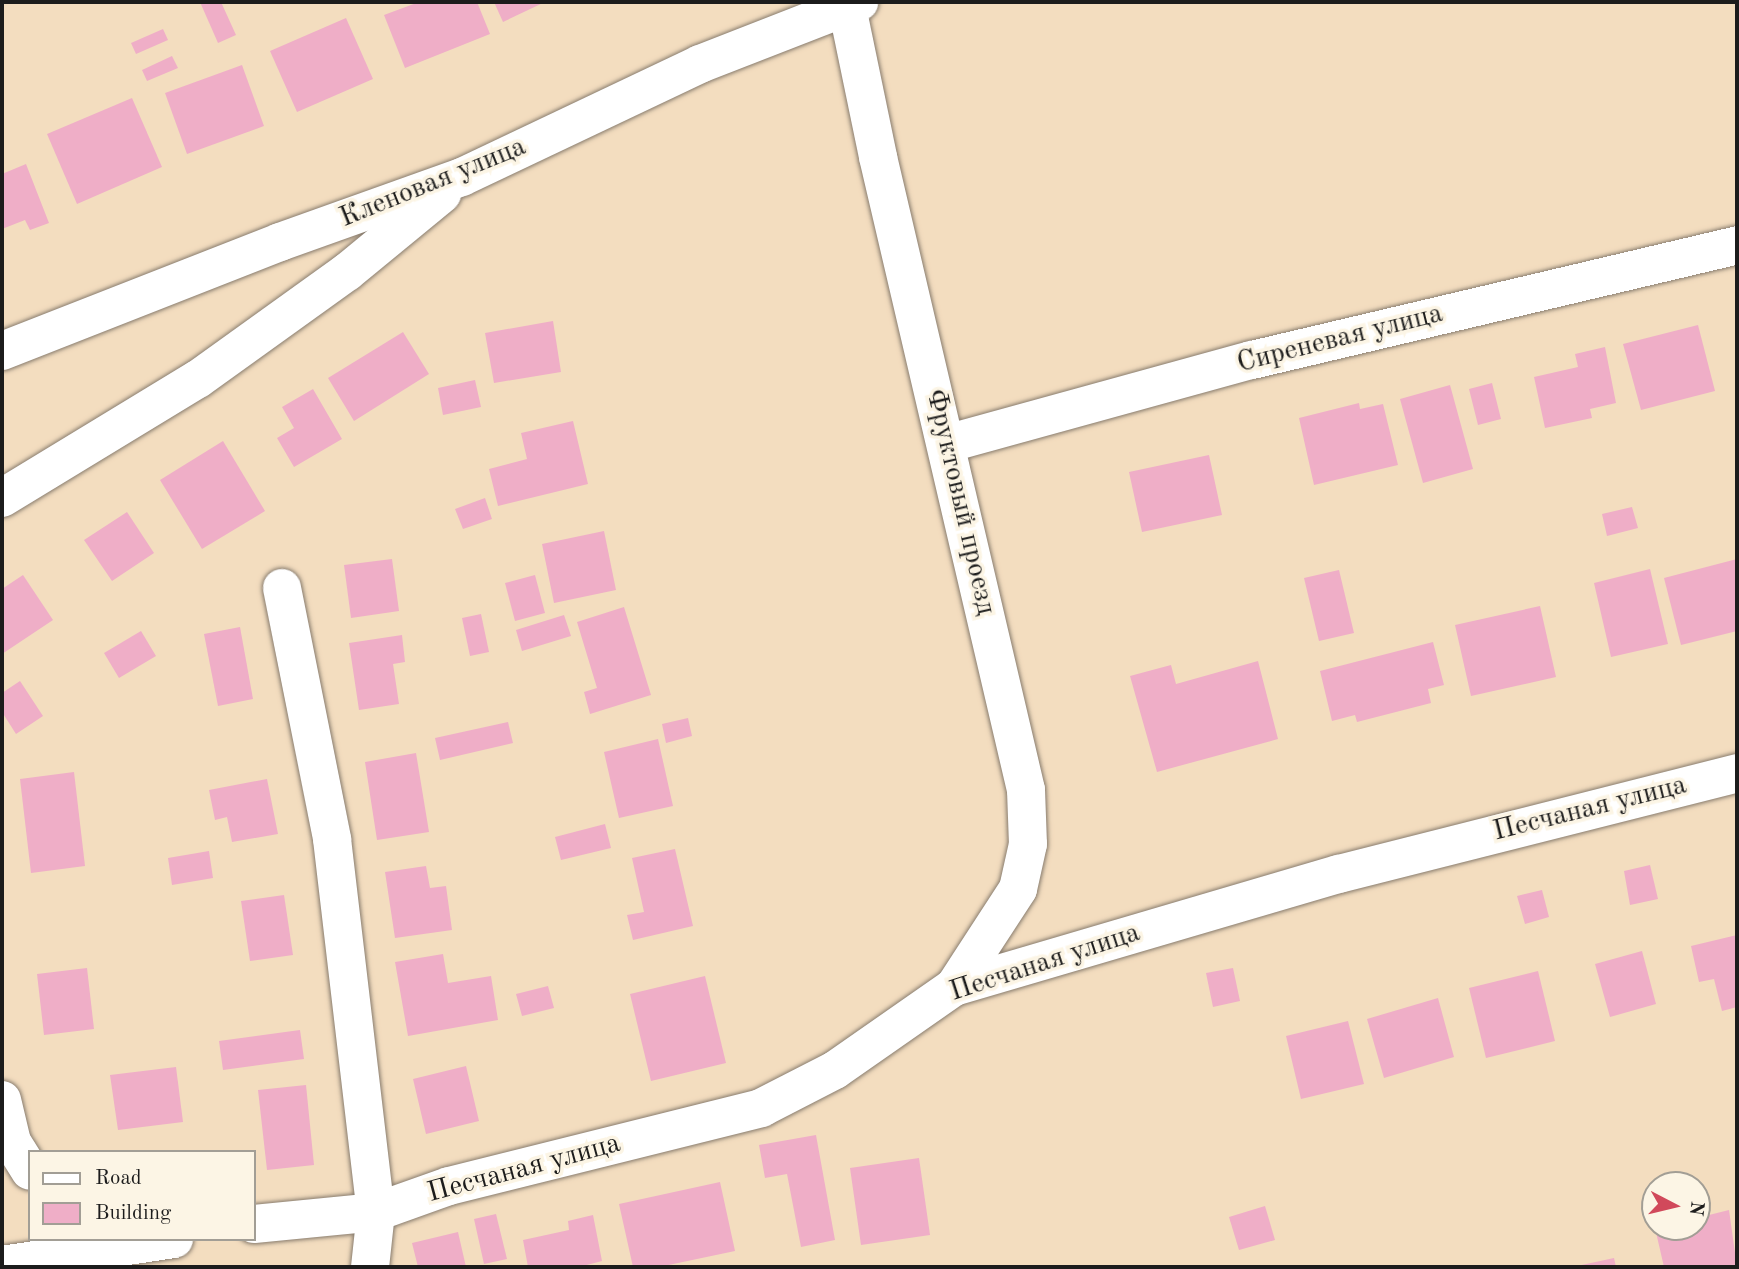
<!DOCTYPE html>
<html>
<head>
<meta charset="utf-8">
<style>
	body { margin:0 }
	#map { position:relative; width:1739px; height:1269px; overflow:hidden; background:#f3ddbf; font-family:"Old Standard TT",serif }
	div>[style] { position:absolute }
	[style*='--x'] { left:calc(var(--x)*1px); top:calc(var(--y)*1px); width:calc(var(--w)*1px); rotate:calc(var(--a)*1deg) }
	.building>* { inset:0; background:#efaec7 }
	.roads { filter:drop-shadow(0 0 2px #887c6e) drop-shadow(0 0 2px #887c6e) }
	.minor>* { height:38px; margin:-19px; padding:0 19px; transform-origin:19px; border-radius:19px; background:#fff }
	span { translate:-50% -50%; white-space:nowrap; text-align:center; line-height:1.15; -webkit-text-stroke:7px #fcf5e5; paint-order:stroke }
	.street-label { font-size:28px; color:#1c1c1c }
	.frame { position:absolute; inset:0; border:4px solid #1c1c1c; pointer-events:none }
	.legend { position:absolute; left:28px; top:1150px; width:228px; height:91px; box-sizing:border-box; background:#fcf5e5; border:2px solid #a29e95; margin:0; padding:9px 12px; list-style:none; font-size:21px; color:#1c1c1c }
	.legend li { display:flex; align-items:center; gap:14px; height:35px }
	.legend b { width:35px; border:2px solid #a29e95 }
	.north { position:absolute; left:1641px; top:1171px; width:70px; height:70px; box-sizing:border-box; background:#fcf5e5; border:2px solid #a29e95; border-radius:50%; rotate:97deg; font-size:19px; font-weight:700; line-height:28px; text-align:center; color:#1c1c1c }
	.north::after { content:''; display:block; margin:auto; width:24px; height:32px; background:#d1495b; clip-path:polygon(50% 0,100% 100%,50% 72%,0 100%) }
</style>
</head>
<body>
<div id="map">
	<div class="building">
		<div style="clip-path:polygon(200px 2px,221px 2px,236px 35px,218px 43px)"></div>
		<div style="clip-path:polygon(419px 2px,477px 2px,490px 34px,405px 68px,384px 15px)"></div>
		<div style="clip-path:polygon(494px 2px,545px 2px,503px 22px)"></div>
		<div style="clip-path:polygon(346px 18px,373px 79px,297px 112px,270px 51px)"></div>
		<div style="clip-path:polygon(163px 29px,168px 40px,136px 54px,131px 43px)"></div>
		<div style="clip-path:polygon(172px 56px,178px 68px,147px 81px,142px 70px)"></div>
		<div style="clip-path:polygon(242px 65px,264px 126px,187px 154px,165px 93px)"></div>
		<div style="clip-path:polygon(132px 98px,162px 167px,77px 204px,47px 134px)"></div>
		<div style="clip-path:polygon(26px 164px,49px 223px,30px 230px,25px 220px,2px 229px,2px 174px)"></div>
		<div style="clip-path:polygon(553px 321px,561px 372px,494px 383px,485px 333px)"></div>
		<div style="clip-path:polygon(1698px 325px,1715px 391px,1641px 410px,1623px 344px)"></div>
		<div style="clip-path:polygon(403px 332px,429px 374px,354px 421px,328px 378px)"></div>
		<div style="clip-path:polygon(1605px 347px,1616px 403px,1590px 409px,1592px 418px,1545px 428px,1534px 377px,1578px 367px,1575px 354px)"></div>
		<div style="clip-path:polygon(475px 380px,481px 407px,443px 415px,438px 388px)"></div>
		<div style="clip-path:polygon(1492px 383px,1501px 419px,1478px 425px,1469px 389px)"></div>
		<div style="clip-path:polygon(1450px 385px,1473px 469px,1423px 483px,1400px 399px)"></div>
		<div style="clip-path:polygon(313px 389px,342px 439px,294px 467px,277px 438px,294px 428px,282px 407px)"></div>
		<div style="clip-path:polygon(1359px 403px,1360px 409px,1383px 404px,1398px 465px,1314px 485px,1299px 418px)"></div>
		<div style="clip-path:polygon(573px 421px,588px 484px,498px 506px,489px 469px,527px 459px,521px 433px)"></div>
		<div style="clip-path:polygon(223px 441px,265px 511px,202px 549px,160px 480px)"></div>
		<div style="clip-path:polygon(1209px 455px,1222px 515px,1142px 532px,1129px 472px)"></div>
		<div style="clip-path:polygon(485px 498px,492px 519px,463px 529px,455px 509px)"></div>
		<div style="clip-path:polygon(1632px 507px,1638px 528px,1607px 536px,1602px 514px)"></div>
		<div style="clip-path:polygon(127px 512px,154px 553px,112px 581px,84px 540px)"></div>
		<div style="clip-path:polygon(604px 531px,616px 590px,554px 603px,542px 544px)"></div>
		<div style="clip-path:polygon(392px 559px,399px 611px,351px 618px,344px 565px)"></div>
		<div style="clip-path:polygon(1737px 559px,1737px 631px,1681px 645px,1664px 578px)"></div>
		<div style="clip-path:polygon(1650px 569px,1668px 644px,1611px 657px,1594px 583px)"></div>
		<div style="clip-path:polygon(1339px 570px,1354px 633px,1319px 641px,1304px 578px)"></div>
		<div style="clip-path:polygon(23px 575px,53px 620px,2px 654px,2px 589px)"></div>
		<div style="clip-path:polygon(535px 575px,545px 613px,515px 621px,505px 583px)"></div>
		<div style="clip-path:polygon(1540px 606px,1556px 677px,1471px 696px,1455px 625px)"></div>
		<div style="clip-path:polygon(624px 607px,651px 695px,590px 714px,584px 692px,597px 688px,577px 622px)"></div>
		<div style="clip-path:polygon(481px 614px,489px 652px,470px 656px,462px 618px)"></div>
		<div style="clip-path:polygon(564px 615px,571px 636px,522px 651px,516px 630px)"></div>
		<div style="clip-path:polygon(240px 627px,253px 699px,218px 706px,204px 634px)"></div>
		<div style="clip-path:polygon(141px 631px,156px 656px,119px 678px,104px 653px)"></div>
		<div style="clip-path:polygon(402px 635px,405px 662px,393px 664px,399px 704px,359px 710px,349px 643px)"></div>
		<div style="clip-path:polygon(1433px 642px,1444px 685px,1428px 689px,1431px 703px,1357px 722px,1355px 715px,1332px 721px,1320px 671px)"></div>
		<div style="clip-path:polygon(1258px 661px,1278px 739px,1157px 772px,1130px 676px,1171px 665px,1176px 684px)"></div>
		<div style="clip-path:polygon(20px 681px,43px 716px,16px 734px,2px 712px,2px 693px)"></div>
		<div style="clip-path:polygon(688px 718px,692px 736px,666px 743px,662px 724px)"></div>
		<div style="clip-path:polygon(508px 722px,513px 743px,440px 760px,435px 738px)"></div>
		<div style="clip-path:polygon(658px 739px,673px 806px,619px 818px,604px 752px)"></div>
		<div style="clip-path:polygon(416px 753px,429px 832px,377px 840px,365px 762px)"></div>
		<div style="clip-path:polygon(74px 772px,85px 866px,31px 873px,20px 779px)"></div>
		<div style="clip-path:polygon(267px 779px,278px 834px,232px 842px,227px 817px,215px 820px,209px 790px)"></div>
		<div style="clip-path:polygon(605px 824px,611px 848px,561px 860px,555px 837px)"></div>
		<div style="clip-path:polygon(675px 849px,693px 926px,633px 940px,627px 915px,644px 912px,632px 858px)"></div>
		<div style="clip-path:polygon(209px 851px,213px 878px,172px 885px,168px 858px)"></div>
		<div style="clip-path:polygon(1650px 865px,1658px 899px,1630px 905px,1624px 871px)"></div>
		<div style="clip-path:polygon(426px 866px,430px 888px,446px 886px,452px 930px,395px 938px,385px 872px)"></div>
		<div style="clip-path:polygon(1542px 890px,1549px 917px,1525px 924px,1517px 896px)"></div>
		<div style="clip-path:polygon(284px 895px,293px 955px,250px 961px,241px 901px)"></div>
		<div style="clip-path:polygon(1737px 935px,1737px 1007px,1722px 1011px,1714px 979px,1699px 982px,1691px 946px)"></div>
		<div style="clip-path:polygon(1642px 951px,1656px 1004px,1610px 1017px,1595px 964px)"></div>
		<div style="clip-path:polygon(443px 954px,448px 983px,491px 976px,498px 1020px,408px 1036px,395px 962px)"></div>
		<div style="clip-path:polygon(87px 968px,94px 1029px,44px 1035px,37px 974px)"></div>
		<div style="clip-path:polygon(1233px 968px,1240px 1001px,1213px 1007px,1206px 973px)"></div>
		<div style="clip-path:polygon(1538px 971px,1555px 1041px,1486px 1058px,1469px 988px)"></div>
		<div style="clip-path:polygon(705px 976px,726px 1063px,651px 1081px,630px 994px)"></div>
		<div style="clip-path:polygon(548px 986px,554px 1008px,522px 1016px,516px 994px)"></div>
		<div style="clip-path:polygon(1438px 998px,1454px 1057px,1384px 1078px,1367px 1019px)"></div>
		<div style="clip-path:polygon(1348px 1021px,1364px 1084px,1301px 1099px,1286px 1036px)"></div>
		<div style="clip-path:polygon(300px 1030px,304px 1059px,223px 1070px,219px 1041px)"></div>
		<div style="clip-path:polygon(466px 1066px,479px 1121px,426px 1134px,413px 1079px)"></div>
		<div style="clip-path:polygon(176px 1067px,183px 1122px,118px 1130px,110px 1075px)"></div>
		<div style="clip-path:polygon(306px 1085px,314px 1165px,267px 1170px,258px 1090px)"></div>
		<div style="clip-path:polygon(816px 1135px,835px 1240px,801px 1247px,787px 1174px,765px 1178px,759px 1145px)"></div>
		<div style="clip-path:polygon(919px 1158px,930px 1235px,861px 1245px,850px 1168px)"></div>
		<div style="clip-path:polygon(720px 1182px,735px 1251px,659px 1267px,633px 1267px,619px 1204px)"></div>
		<div style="clip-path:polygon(1265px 1206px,1275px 1240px,1239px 1250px,1229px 1217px)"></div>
		<div style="clip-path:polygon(1729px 1210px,1737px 1267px,1664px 1267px,1655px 1228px,1697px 1227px,1697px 1218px)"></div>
		<div style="clip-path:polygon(496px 1214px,507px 1259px,484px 1264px,474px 1219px)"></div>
		<div style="clip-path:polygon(593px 1215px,602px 1261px,579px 1267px,528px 1267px,523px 1240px,569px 1230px,568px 1221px)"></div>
		<div style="clip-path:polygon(458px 1232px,466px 1267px,418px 1267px,412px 1243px)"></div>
		<div style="clip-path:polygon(1614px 1258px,1616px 1267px,1577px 1267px,1577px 1266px)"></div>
	</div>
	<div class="roads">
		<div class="minor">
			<div style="--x:846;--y:2;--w:158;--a:78.3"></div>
			<div style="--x:878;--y:157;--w:650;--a:76.84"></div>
			<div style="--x:1026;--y:790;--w:54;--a:87.9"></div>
			<div style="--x:1028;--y:844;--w:46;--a:102.5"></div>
			<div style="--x:1018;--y:889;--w:117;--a:123.1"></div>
			<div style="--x:2;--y:351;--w:299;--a:-21.4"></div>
			<div style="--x:280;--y:242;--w:193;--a:-19.7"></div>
			<div style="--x:462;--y:177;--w:263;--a:-25.4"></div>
			<div style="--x:700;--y:64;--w:171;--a:-21.3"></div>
			<div style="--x:946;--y:444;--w:317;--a:-15.4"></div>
			<div style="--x:1252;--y:360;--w:498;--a:-13.3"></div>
			<div style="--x:2;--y:498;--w:229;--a:-31.3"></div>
			<div style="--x:198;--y:379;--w:183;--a:-35.7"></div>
			<div style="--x:347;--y:272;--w:123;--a:-39.4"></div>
			<div style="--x:282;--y:588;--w:256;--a:78.7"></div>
			<div style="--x:332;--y:839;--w:376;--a:83.3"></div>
			<div style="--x:376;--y:1212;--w:55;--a:96.2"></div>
			<div style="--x:2;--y:1100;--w:43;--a:76.6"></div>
			<div style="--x:12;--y:1142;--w:34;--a:58"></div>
			<div style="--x:254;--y:1224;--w:123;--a:-5.6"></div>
			<div style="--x:376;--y:1212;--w:77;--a:-19.6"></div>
			<div style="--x:449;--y:1186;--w:322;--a:-14"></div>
			<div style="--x:761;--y:1108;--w:83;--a:-27.2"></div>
			<div style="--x:835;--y:1070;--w:145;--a:-34.9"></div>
			<div style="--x:954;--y:987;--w:401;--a:-16.4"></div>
			<div style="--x:1339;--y:874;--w:411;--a:-14.2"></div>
			<div style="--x:2;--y:1265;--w:174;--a:-8.6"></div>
		</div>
	</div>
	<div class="street-label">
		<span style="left:433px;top:183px;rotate:-22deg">Кленовая улица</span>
		<span style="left:1340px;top:339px;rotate:-14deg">Сиреневая улица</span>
		<span style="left:960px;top:502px;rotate:77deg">Фруктовый проезд</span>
		<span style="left:1590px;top:809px;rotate:-14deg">Песчаная улица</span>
		<span style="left:1045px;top:963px;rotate:-18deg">Песчаная улица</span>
		<span style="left:524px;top:1169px;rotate:-15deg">Песчаная улица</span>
	</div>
	<div class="frame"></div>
	<ul class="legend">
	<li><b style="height:9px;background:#fff"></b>Road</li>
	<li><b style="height:19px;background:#efaec7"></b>Building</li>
	</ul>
	<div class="north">N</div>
</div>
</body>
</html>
